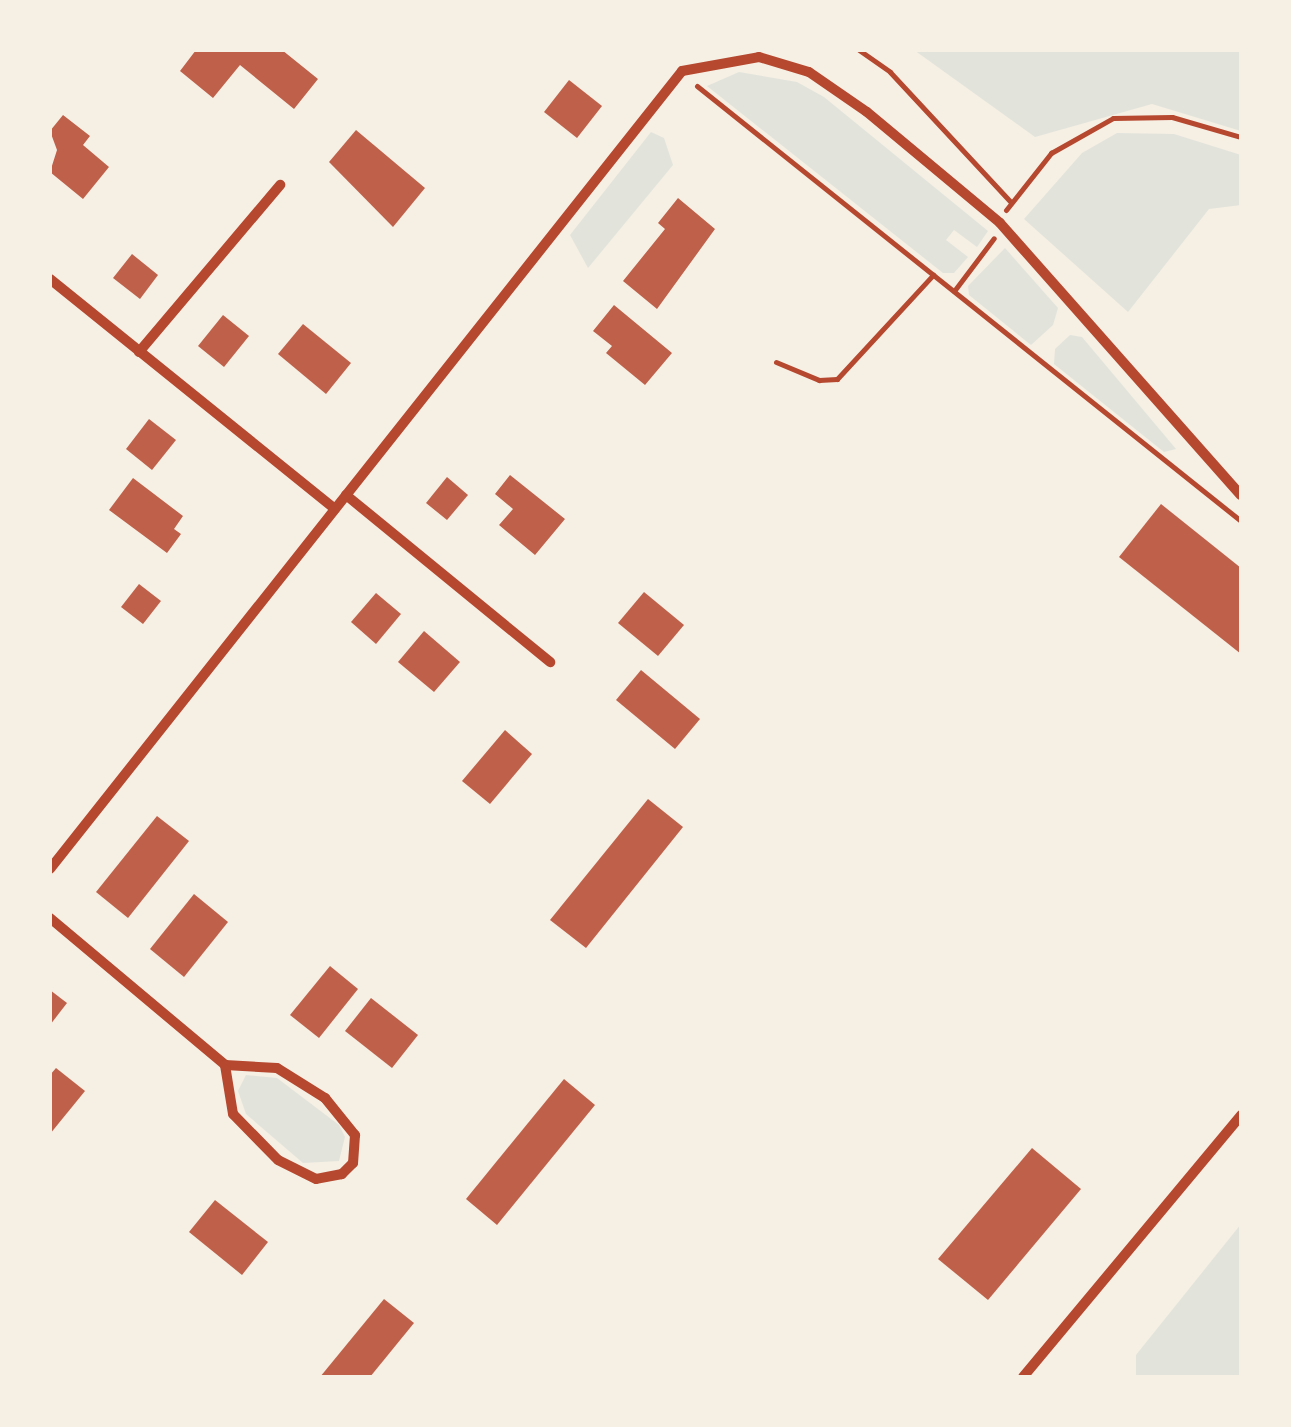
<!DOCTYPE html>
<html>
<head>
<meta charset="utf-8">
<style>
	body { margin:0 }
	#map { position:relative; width:1291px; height:1427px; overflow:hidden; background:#f6efe4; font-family:"Golos Text",sans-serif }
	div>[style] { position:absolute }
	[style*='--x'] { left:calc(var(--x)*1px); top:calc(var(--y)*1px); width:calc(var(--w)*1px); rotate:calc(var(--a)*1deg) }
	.green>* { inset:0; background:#e2e4dc }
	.building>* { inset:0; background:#bf614a }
	.path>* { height:5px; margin:-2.5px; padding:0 2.5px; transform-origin:2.5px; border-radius:2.5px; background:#b5482f }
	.minor>* { height:10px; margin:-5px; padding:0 5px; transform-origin:5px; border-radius:5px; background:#b5482f }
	span { translate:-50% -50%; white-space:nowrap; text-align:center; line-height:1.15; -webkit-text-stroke:10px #f6efe4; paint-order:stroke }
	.frame { position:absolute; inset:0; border:52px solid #f6efe4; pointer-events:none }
</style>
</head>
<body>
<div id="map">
	<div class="green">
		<div style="clip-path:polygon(914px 50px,1241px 50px,1241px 131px,1152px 104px,1035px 137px)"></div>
		<div style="clip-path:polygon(739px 72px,797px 82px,824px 97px,988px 231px,977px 247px,954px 230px,946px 240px,968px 257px,954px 273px,943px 273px,707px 86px)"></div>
		<div style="clip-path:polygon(651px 132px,664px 138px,673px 165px,588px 268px,570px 235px)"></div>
		<div style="clip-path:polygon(1117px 133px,1174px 134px,1241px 155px,1241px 205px,1209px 209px,1128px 312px,1024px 219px,1082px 153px)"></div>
		<div style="clip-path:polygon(1005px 248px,1058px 308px,1053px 325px,1031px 345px,969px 295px,968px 286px)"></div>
		<div style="clip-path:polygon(1070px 335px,1082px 337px,1176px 449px,1164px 452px,1054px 364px,1055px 349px)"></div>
		<div style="clip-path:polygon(246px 1075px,277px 1078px,339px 1125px,345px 1137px,339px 1161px,303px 1163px,246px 1114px,238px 1091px)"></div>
		<div style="clip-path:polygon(1241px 1224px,1241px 1377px,1136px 1377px,1136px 1355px)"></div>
	</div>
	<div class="building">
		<div style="clip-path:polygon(196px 50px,282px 50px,318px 79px,294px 109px,240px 65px,213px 98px,180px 71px)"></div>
		<div style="clip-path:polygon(569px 80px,602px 106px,577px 138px,544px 112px)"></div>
		<div style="clip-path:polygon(63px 115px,90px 136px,83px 145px,109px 167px,83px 199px,50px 172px,57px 150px,50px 131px)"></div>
		<div style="clip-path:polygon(356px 130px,425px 188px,393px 227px,329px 162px)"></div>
		<div style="clip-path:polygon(678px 198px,715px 229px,657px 309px,623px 281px,665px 229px,658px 223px)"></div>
		<div style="clip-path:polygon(132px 254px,158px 275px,140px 299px,113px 278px)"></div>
		<div style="clip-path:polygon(614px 305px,672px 353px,645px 385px,606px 353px,612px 346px,593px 331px)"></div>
		<div style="clip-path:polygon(223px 315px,249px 336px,224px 367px,198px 346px)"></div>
		<div style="clip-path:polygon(303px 324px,351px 363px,326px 394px,278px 354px)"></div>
		<div style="clip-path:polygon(149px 419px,176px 440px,152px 470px,126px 449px)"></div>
		<div style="clip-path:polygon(510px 475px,565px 519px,535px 555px,499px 525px,513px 509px,495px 494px)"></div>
		<div style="clip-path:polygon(447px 477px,468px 495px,447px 520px,426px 503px)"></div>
		<div style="clip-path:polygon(133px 478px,183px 516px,174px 529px,181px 534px,167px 553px,109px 510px)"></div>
		<div style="clip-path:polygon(1161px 504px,1241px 568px,1241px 654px,1119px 557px)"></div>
		<div style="clip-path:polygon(139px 584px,161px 601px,143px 624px,121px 607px)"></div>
		<div style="clip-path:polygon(644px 592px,684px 625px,658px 656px,618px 623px)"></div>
		<div style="clip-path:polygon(376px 593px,401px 614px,376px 644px,351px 622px)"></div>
		<div style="clip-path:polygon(424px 631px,460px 662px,434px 692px,398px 662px)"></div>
		<div style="clip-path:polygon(641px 670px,700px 719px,675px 749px,616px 700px)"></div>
		<div style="clip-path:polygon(505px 730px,532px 754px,490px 804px,462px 781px)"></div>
		<div style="clip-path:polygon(648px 799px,683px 827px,586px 948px,550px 920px)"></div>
		<div style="clip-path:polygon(157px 816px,189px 841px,128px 918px,96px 892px)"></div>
		<div style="clip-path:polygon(194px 894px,228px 922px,184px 977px,150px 949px)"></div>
		<div style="clip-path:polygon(330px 966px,358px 989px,319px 1038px,290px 1015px)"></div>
		<div style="clip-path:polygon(50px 990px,67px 1003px,50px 1025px)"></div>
		<div style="clip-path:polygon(371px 998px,418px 1035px,392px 1068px,345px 1031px)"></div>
		<div style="clip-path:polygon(56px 1068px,85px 1091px,50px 1134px,50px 1075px)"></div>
		<div style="clip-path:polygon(564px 1079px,595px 1105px,497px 1225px,466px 1199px)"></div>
		<div style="clip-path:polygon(1032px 1148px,1081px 1189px,988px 1300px,938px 1259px)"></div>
		<div style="clip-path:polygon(215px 1200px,268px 1242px,242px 1275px,189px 1232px)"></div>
		<div style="clip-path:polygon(384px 1299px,414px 1323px,370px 1377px,320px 1377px)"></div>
	</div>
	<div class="path">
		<div style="--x:859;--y:50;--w:38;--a:35"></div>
		<div style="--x:890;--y:72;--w:176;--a:47.1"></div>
		<div style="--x:697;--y:86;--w:697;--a:38.65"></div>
		<div style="--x:1006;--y:210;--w:73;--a:-51.7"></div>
		<div style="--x:1051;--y:153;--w:71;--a:-29.4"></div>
		<div style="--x:1113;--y:118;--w:59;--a:-1"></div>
		<div style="--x:1172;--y:117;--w:72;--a:16.2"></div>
		<div style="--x:954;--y:291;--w:66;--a:-53"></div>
		<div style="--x:776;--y:362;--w:47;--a:22.7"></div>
		<div style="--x:819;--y:380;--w:18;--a:-3"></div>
		<div style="--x:837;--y:379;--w:142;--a:-47.3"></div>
	</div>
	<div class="minor">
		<div style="--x:50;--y:279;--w:366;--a:38.9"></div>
		<div style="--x:139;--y:352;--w:219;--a:-49.8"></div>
		<div style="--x:346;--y:495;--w:264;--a:39.3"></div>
		<div style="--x:50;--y:869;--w:1018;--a:-51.62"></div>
		<div style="--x:682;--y:71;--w:78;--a:-10.3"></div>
		<div style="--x:759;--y:57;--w:52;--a:16.7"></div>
		<div style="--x:809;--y:72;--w:70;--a:34.6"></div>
		<div style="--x:867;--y:112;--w:173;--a:39.8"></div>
		<div style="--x:1000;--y:223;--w:363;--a:48.5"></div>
		<div style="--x:50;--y:918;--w:229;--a:40"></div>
		<div style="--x:225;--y:1065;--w:52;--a:3.3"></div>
		<div style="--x:277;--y:1068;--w:57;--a:32"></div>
		<div style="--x:325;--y:1098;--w:48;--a:51"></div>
		<div style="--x:355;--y:1135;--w:28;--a:94"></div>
		<div style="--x:353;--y:1163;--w:16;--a:135"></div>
		<div style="--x:342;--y:1174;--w:26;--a:169"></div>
		<div style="--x:316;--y:1179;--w:42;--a:-153.4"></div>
		<div style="--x:278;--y:1160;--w:64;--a:-134.4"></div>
		<div style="--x:233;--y:1114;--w:50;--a:-99.3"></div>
		<div style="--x:1023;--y:1377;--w:341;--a:-50.2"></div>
	</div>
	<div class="frame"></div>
</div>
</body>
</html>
